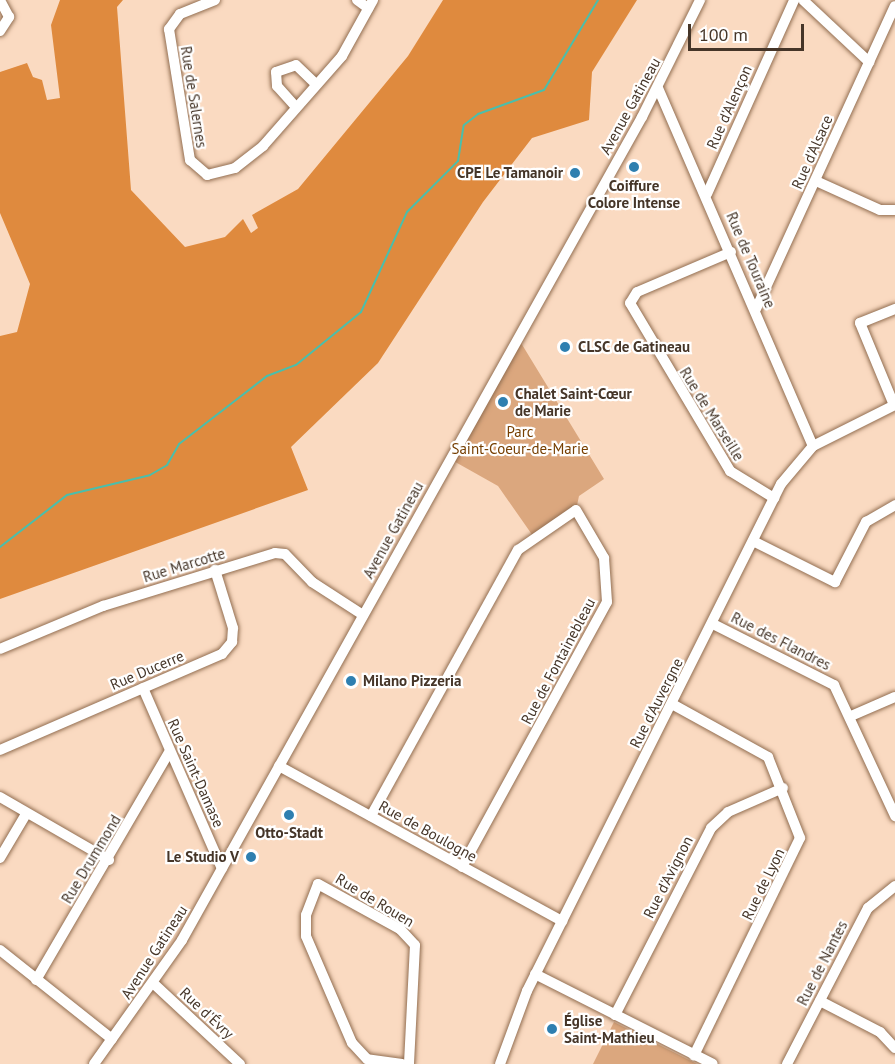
<!DOCTYPE html>
<html>
<head>
<meta charset="utf-8">
<style>
	body { margin:0 }
	#map { position:relative; width:895px; height:1064px; overflow:hidden; background:#fadac1; font-family:"PT Sans",sans-serif }
	div>[style] { position:absolute }
	[style*='--x'] { left:calc(var(--x)*1px); top:calc(var(--y)*1px); width:calc(var(--w)*1px); rotate:calc(var(--a)*1deg) }
	.green>* { inset:0; background:#dba77e }
	.forest>* { inset:0; background:#df8a3e }
	.stream>* { height:2px; margin:-1px; padding:0 1px; transform-origin:1px; border-radius:1px; background:#4abfab }
	.roads { filter:drop-shadow(0 0 2px #926e51) drop-shadow(0 0 2px #926e51) }
	.minor>* { height:10px; margin:-5px; padding:0 5px; transform-origin:5px; border-radius:5px; background:#fff }
	.dots>* { width:16px; height:16px; translate:-50% -50%; box-sizing:border-box; border:3px solid #fff; border-radius:50% }
	span { translate:-50% -50%; white-space:nowrap; text-align:center; line-height:1.15; -webkit-text-stroke:4.5px #fff; paint-order:stroke }
	.street-label { font-size:15px; color:#453528 }
	.poi-label { font-size:15px; color:#453528; font-weight:700 }
	.right { translate:-100% -50%; text-align:right }
	.left { translate:0 -50%; text-align:left }
	.park-label { font-size:15px; color:#763f02 }
	.scale { position:absolute; left:688px; top:24px; width:116px; height:27px; box-sizing:border-box; border:3px solid #453528; border-top:0; padding-left:8px; font-size:18px; line-height:21px; white-space:nowrap; color:#453528; -webkit-text-stroke:4px #fff; paint-order:stroke }
</style>
</head>
<body>
<div id="map">
	<div class="green">
		<div style="clip-path:polygon(518px 338px,604px 479px,579px 496px,576px 510px,533px 536px,498px 486px,450px 459px)"></div>
		<div style="clip-path:polygon(614px 1022px,697px 1064px,593px 1064px)"></div>
	</div>
	<div class="forest">
		<div style="clip-path:polygon(60px 0,123px 0,117px 7px,131px 190px,185px 247px,225px 237px,243px 219px,251px 233px,258px 228px,252px 215px,298px 189px,408px 56px,443px 0,637px 0,592px 72px,589px 120px,532px 138px,483px 202px,378px 363px,291px 447px,308px 490px,0 599px,0 336px,17px 332px,30px 284px,0 213px,0 72px,27px 63px,33px 77px,42px 80px,47px 100px,60px 98px,51px 25px)"></div>
	</div>
	<div class="stream">
		<div style="--x:0;--y:547;--w:85;--a:-37.8"></div>
		<div style="--x:67;--y:495;--w:85;--a:-13.5"></div>
		<div style="--x:150;--y:475;--w:20;--a:-30"></div>
		<div style="--x:167;--y:465;--w:24;--a:-60"></div>
		<div style="--x:179;--y:444;--w:111;--a:-37.7"></div>
		<div style="--x:267;--y:376;--w:31;--a:-21"></div>
		<div style="--x:296;--y:365;--w:84;--a:-39.2"></div>
		<div style="--x:361;--y:312;--w:110;--a:-65.3"></div>
		<div style="--x:407;--y:212;--w:72;--a:-45"></div>
		<div style="--x:458;--y:161;--w:36;--a:-81"></div>
		<div style="--x:464;--y:125;--w:18;--a:-38"></div>
		<div style="--x:478;--y:114;--w:70;--a:-20"></div>
		<div style="--x:544;--y:90;--w:105;--a:-59"></div>
	</div>
	<div class="roads">
		<div class="minor">
			<div style="--x:215;--y:0;--w:38;--a:158"></div>
			<div style="--x:180;--y:14;--w:19;--a:126"></div>
			<div style="--x:169;--y:29;--w:133;--a:80.9"></div>
			<div style="--x:190;--y:160;--w:23;--a:41"></div>
			<div style="--x:207;--y:175;--w:29;--a:-14"></div>
			<div style="--x:235;--y:168;--w:36;--a:-38"></div>
			<div style="--x:263;--y:146;--w:120;--a:-48.7"></div>
			<div style="--x:342;--y:56;--w:64;--a:-61"></div>
			<div style="--x:357;--y:0;--w:14;--a:36"></div>
			<div style="--x:803;--y:0;--w:91;--a:43.2"></div>
			<div style="--x:0;--y:31;--w:17;--a:-57"></div>
			<div style="--x:9;--y:17;--w:19;--a:-118"></div>
			<div style="--x:658;--y:88;--w:390;--a:66.6"></div>
			<div style="--x:295;--y:106;--w:27;--a:-132"></div>
			<div style="--x:277;--y:86;--w:14;--a:-94"></div>
			<div style="--x:276;--y:72;--w:21;--a:-19"></div>
			<div style="--x:296;--y:65;--w:28;--a:44"></div>
			<div style="--x:816;--y:181;--w:70;--a:24.4"></div>
			<div style="--x:880;--y:210;--w:15;--a:0"></div>
			<div style="--x:707;--y:194;--w:213;--a:-65.8"></div>
			<div style="--x:731;--y:252;--w:102;--a:156.9"></div>
			<div style="--x:637;--y:292;--w:13;--a:122"></div>
			<div style="--x:630;--y:303;--w:196;--a:59.2"></div>
			<div style="--x:730;--y:471;--w:52;--a:31.5"></div>
			<div style="--x:756;--y:309;--w:333;--a:-65.4"></div>
			<div style="--x:894;--y:405;--w:89;--a:-112.5"></div>
			<div style="--x:860;--y:323;--w:38;--a:-22"></div>
			<div style="--x:753;--y:541;--w:92;--a:26.6"></div>
			<div style="--x:835;--y:582;--w:68;--a:-62.7"></div>
			<div style="--x:866;--y:522;--w:34;--a:-30"></div>
			<div style="--x:713;--y:624;--w:136;--a:26.8"></div>
			<div style="--x:834;--y:685;--w:145;--a:65"></div>
			<div style="--x:0;--y:649;--w:112;--a:-22.7"></div>
			<div style="--x:103;--y:606;--w:180;--a:-17.1"></div>
			<div style="--x:275;--y:553;--w:10;--a:6"></div>
			<div style="--x:285;--y:554;--w:39;--a:46"></div>
			<div style="--x:312;--y:582;--w:61;--a:32.9"></div>
			<div style="--x:143;--y:688;--w:197;--a:66.4"></div>
			<div style="--x:672;--y:704;--w:110;--a:28.9"></div>
			<div style="--x:768;--y:757;--w:87;--a:68.4"></div>
			<div style="--x:800;--y:838;--w:242;--a:116"></div>
			<div style="--x:851;--y:716;--w:48;--a:-23.4"></div>
			<div style="--x:0;--y:750;--w:242;--a:-23.4"></div>
			<div style="--x:222;--y:654;--w:16;--a:-50"></div>
			<div style="--x:232;--y:642;--w:14;--a:-86"></div>
			<div style="--x:233;--y:628;--w:61;--a:-107.2"></div>
			<div style="--x:279;--y:766;--w:323;--a:28.7"></div>
			<div style="--x:0;--y:797;--w:126;--a:30"></div>
			<div style="--x:371;--y:816;--w:304;--a:-61.1"></div>
			<div style="--x:518;--y:550;--w:70;--a:-34.6"></div>
			<div style="--x:576;--y:510;--w:56;--a:59.7"></div>
			<div style="--x:604;--y:558;--w:44;--a:86.1"></div>
			<div style="--x:607;--y:602;--w:302;--a:118.7"></div>
			<div style="--x:0;--y:858;--w:51;--a:-59.4"></div>
			<div style="--x:0;--y:950;--w:143;--a:38.5"></div>
			<div style="--x:535;--y:974;--w:199;--a:26.8"></div>
			<div style="--x:36;--y:980;--w:264;--a:-59.7"></div>
			<div style="--x:153;--y:983;--w:119;--a:43"></div>
			<div style="--x:820;--y:1001;--w:68;--a:27.3"></div>
			<div style="--x:880;--y:1032;--w:22;--a:47"></div>
			<div style="--x:615;--y:1015;--w:210;--a:-62.8"></div>
			<div style="--x:711;--y:828;--w:23;--a:-43"></div>
			<div style="--x:728;--y:812;--w:60;--a:-23.6"></div>
			<div style="--x:94;--y:1064;--w:152;--a:-54.6"></div>
			<div style="--x:182;--y:940;--w:943;--a:-60.8"></div>
			<div style="--x:642;--y:117;--w:131;--a:-63.6"></div>
			<div style="--x:402;--y:1064;--w:35;--a:-172"></div>
			<div style="--x:367;--y:1059;--w:22;--a:-133"></div>
			<div style="--x:352;--y:1043;--w:116;--a:-113.3"></div>
			<div style="--x:306;--y:936;--w:21;--a:-90"></div>
			<div style="--x:306;--y:915;--w:33;--a:-69"></div>
			<div style="--x:318;--y:884;--w:94;--a:28.8"></div>
			<div style="--x:400;--y:929;--w:22;--a:47"></div>
			<div style="--x:415;--y:945;--w:119;--a:92.9"></div>
			<div style="--x:500;--y:1064;--w:78;--a:-69.7"></div>
			<div style="--x:527;--y:991;--w:567;--a:-63.39"></div>
			<div style="--x:781;--y:484;--w:50;--a:-49.9"></div>
			<div style="--x:813;--y:446;--w:92;--a:-26.6"></div>
			<div style="--x:787;--y:1064;--w:176;--a:-62.6"></div>
			<div style="--x:868;--y:908;--w:35;--a:-39"></div>
		</div>
	</div>
	<div class="dots">
		<div style="left:634px;top:167px;background:#2e7fb0"></div>
		<div style="left:575px;top:173px;background:#2e7fb0"></div>
		<div style="left:565px;top:347px;background:#2e7fb0"></div>
		<div style="left:503px;top:402px;background:#2e7fb0"></div>
		<div style="left:351px;top:681px;background:#2e7fb0"></div>
		<div style="left:289px;top:815px;background:#2e7fb0"></div>
		<div style="left:251px;top:857px;background:#2e7fb0"></div>
		<div style="left:552px;top:1029px;background:#2e7fb0"></div>
	</div>
	<div class="street-label">
		<span style="left:194px;top:97px;rotate:81deg">Rue de Salernes</span>
		<span style="left:630px;top:106px;rotate:-61deg">Avenue Gatineau</span>
		<span style="left:729px;top:107px;rotate:-66deg">Rue d'Alençon</span>
		<span style="left:812px;top:152px;rotate:-66deg">Rue d'Alsace</span>
		<span style="left:751px;top:260px;rotate:67deg">Rue de Touraine</span>
		<span style="left:712px;top:414px;rotate:58deg">Rue de Marseille</span>
		<span style="left:393px;top:530px;rotate:-61deg">Avenue Gatineau</span>
		<span style="left:184px;top:565px;rotate:-17deg">Rue Marcotte</span>
		<span style="left:781px;top:641px;rotate:27deg">Rue des Flandres</span>
		<span style="left:558px;top:661px;rotate:-62deg">Rue de Fontainebleau</span>
		<span style="left:147px;top:670px;rotate:-23deg">Rue Ducerre</span>
		<span style="left:656px;top:703px;rotate:-63deg">Rue d'Auvergne</span>
		<span style="left:196px;top:773px;rotate:66deg">Rue Saint-Damase</span>
		<span style="left:428px;top:831px;rotate:29deg">Rue de Boulogne</span>
		<span style="left:91px;top:859px;rotate:-59deg">Rue Drummond</span>
		<span style="left:668px;top:877px;rotate:-63deg">Rue d'Avignon</span>
		<span style="left:763px;top:884px;rotate:-64deg">Rue de Lyon</span>
		<span style="left:375px;top:900px;rotate:31deg">Rue de Rouen</span>
		<span style="left:154px;top:952px;rotate:-57deg">Avenue Gatineau</span>
		<span style="left:822px;top:963px;rotate:-63deg">Rue de Nantes</span>
		<span style="left:207px;top:1013px;rotate:43deg">Rue d'Évry</span>
	</div>
	<div class="poi-label">
		<span class="right" style="left:563px;top:173px">CPE Le Tamanoir</span>
		<span style="left:634px;top:194px">Coiffure<br>Colore Intense</span>
		<span class="left" style="left:578px;top:347px">CLSC de Gatineau</span>
		<span class="left" style="left:515px;top:402px">Chalet Saint-Cœur<br>de Marie</span>
		<span class="left" style="left:363px;top:681px">Milano Pizzeria</span>
		<span style="left:289px;top:833px">Otto-Stadt</span>
		<span class="right" style="left:239px;top:857px">Le Studio V</span>
		<span class="left" style="left:564px;top:1029px">Église<br>Saint-Mathieu</span>
	</div>
	<div class="park-label">
		<span style="left:520px;top:440px">Parc<br>Saint-Coeur-de-Marie</span>
	</div>
	<div class="scale">100 m</div>
</div>
</body>
</html>
